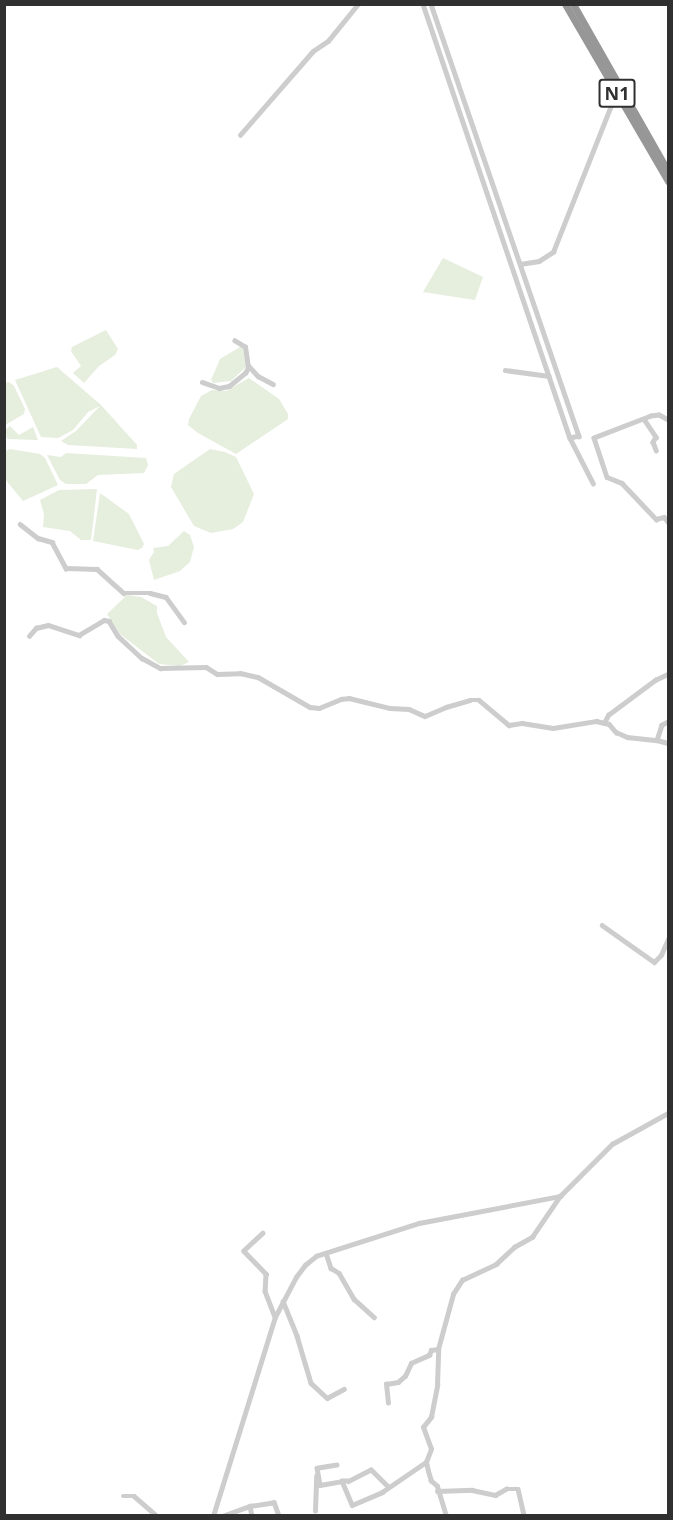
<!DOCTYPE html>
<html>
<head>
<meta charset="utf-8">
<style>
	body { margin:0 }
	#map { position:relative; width:673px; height:1520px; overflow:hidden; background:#fff; font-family:"Open Sans",sans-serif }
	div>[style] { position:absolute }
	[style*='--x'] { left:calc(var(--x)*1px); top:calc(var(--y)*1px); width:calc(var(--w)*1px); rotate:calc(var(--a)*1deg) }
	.green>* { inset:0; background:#e6eede }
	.minor>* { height:4.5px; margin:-2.25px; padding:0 2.25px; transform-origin:2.25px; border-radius:2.25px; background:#cdcdcd }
	.highway>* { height:7px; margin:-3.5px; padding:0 3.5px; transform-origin:3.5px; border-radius:3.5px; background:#979797 }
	span { translate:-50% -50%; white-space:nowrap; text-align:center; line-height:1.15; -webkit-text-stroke:6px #fff; paint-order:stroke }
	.shield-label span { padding:2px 4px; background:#fff; border:2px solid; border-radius:4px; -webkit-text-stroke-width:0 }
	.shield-label { font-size:18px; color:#303030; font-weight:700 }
	.frame { position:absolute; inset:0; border:6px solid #303030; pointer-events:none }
</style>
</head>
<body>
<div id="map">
	<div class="green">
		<div style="clip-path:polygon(443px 258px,483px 277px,475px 300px,423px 292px)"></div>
		<div style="clip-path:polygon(106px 330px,118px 349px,115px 355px,99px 366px,84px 383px,73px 373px,81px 366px,71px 351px,72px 347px)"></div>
		<div style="clip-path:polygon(240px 347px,243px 348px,246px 367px,231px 381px,213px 383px,211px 380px,220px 359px)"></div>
		<div style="clip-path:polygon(57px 367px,101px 405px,137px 445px,137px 449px,68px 445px,61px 441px,76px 431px,100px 406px,88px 412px,73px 430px,58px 438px,41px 437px,15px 380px)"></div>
		<div style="clip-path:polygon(249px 378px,279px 399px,288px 414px,288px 419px,236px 454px,198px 433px,188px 425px,189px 419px,201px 396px,212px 390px,226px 391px)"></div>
		<div style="clip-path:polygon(9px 382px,14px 386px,25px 409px,24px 414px,5px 425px,5px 383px)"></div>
		<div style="clip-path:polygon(10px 426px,19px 435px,33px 427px,38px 440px,7px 439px,5px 430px)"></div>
		<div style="clip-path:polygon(10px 449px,40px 454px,45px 458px,58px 485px,23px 501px,5px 479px,5px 451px)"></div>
		<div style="clip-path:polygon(210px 449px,225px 452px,236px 457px,254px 494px,243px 522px,233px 529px,211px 533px,194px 526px,171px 487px,174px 474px)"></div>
		<div style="clip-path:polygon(66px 453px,146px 458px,148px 465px,144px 473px,98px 475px,86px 484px,66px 484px,60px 480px,47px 455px,61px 457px)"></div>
		<div style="clip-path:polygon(97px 489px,91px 540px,81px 540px,70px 531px,43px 527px,44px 514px,40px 500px,59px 490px)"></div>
		<div style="clip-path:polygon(100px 493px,129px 514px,144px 544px,142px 548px,138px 550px,93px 541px)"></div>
		<div style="clip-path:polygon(184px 531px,190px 535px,194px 547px,190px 562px,180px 571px,154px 580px,149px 560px,154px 552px,153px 548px,168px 546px)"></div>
		<div style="clip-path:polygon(127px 595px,141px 597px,157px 606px,157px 613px,166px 637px,189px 662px,180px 666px,159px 664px,120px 634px,107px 614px)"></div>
	</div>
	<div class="minor">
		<div style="--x:423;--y:4;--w:458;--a:71.3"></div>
		<div style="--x:570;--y:438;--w:51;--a:62.9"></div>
		<div style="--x:431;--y:4;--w:457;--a:71.1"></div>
		<div style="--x:579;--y:436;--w:9;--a:167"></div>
		<div style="--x:240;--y:135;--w:111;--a:-49"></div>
		<div style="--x:313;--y:51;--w:18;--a:-34"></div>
		<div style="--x:328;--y:41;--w:48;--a:-51"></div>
		<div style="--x:520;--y:264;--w:19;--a:-9"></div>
		<div style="--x:539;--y:261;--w:17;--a:-33"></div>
		<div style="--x:553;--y:252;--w:171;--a:-68.4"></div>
		<div style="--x:248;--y:365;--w:15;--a:48"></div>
		<div style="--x:258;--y:376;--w:17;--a:28"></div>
		<div style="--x:505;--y:370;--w:44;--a:7.8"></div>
		<div style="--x:202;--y:382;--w:18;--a:19"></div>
		<div style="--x:219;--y:388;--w:10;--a:-11"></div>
		<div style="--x:229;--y:386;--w:21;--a:-39"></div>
		<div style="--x:245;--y:373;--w:6;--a:-59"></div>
		<div style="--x:248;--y:368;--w:21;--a:-98"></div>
		<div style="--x:245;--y:347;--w:12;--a:-149"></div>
		<div style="--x:644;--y:419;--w:22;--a:56"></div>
		<div style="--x:656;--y:437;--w:6;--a:121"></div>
		<div style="--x:653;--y:442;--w:9;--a:69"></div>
		<div style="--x:668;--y:420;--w:10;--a:-151"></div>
		<div style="--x:659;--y:415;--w:8;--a:173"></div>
		<div style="--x:651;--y:416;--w:61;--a:158.9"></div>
		<div style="--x:594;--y:438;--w:41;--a:71.6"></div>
		<div style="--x:607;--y:477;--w:16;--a:22"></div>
		<div style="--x:622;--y:483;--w:50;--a:46.6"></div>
		<div style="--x:656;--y:519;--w:8;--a:-14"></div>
		<div style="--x:664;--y:517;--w:6;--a:51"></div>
		<div style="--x:20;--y:524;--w:23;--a:38"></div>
		<div style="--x:38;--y:538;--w:15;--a:16"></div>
		<div style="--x:52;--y:542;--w:30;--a:62"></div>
		<div style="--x:66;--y:568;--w:31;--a:2"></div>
		<div style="--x:97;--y:569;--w:36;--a:42"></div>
		<div style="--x:124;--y:593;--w:26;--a:0"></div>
		<div style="--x:150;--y:593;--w:16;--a:14"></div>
		<div style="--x:166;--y:597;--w:31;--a:54"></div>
		<div style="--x:29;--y:636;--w:11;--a:-49"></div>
		<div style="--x:36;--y:628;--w:12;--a:-14"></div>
		<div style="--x:48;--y:625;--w:33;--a:18"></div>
		<div style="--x:79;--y:635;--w:29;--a:-31"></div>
		<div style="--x:104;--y:620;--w:5;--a:11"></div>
		<div style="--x:109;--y:621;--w:17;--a:59"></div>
		<div style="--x:118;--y:636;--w:33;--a:43"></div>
		<div style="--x:142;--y:658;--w:21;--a:29"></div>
		<div style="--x:160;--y:668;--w:46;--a:-1.2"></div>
		<div style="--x:206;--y:667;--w:13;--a:32"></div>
		<div style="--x:217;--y:674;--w:23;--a:-2"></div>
		<div style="--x:240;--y:673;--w:18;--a:13"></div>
		<div style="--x:258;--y:677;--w:60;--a:30"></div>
		<div style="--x:310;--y:707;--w:9;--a:6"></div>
		<div style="--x:319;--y:708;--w:24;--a:-22"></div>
		<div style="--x:341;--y:699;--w:8;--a:-7"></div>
		<div style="--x:349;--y:698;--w:42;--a:13.7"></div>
		<div style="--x:390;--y:708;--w:19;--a:3"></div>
		<div style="--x:409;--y:709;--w:17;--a:24"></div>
		<div style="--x:425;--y:716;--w:23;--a:-23"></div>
		<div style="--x:446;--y:707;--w:25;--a:-16"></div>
		<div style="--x:470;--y:700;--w:9;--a:0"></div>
		<div style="--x:479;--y:700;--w:39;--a:40"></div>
		<div style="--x:509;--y:725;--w:13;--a:-9"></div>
		<div style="--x:522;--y:723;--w:31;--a:9"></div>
		<div style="--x:553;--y:728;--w:44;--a:-9.2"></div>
		<div style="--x:596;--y:721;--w:13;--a:13"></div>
		<div style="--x:609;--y:724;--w:11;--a:49"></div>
		<div style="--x:616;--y:732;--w:12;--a:24"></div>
		<div style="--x:627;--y:737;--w:30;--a:6"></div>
		<div style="--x:668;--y:722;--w:7;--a:153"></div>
		<div style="--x:662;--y:725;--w:16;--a:108"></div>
		<div style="--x:657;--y:740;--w:11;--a:15"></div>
		<div style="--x:604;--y:723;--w:9;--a:-63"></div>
		<div style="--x:608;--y:715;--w:59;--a:-36.7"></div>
		<div style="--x:655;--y:680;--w:14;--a:-25"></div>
		<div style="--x:602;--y:925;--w:64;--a:35.4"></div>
		<div style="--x:654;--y:962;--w:10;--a:-45"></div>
		<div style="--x:661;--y:955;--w:17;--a:-66"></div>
		<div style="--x:263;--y:1233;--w:26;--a:137"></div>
		<div style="--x:244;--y:1251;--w:32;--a:46"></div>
		<div style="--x:266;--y:1274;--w:17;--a:93"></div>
		<div style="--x:265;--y:1291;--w:28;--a:69"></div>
		<div style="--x:326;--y:1253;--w:16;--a:72"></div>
		<div style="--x:331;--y:1268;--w:9;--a:32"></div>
		<div style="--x:339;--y:1273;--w:30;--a:60"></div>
		<div style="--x:354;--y:1299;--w:27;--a:42"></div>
		<div style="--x:283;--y:1301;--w:38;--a:68"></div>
		<div style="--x:297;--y:1336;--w:49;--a:73.4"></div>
		<div style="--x:311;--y:1383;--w:22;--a:43"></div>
		<div style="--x:327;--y:1398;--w:19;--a:-28"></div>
		<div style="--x:388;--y:1403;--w:19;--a:-96"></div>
		<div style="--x:386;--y:1384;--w:12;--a:-9"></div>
		<div style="--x:398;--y:1382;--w:9;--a:-41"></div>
		<div style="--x:405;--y:1376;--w:14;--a:-65"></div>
		<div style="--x:411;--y:1363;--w:20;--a:-24"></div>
		<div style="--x:429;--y:1355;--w:5;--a:-68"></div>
		<div style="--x:431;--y:1350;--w:7;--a:-8"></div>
		<div style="--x:337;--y:1465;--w:20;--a:171"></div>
		<div style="--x:317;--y:1468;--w:17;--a:80"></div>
		<div style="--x:320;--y:1485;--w:22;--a:-10"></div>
		<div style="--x:388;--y:1487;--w:24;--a:-135"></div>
		<div style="--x:371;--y:1470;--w:25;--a:153"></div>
		<div style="--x:349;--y:1481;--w:7;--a:180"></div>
		<div style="--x:342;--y:1481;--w:26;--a:67"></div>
		<div style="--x:352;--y:1505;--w:33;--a:-23"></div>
		<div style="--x:382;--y:1492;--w:53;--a:-34.3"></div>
		<div style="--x:437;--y:1491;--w:35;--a:-2"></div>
		<div style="--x:472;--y:1490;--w:24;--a:12"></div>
		<div style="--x:495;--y:1495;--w:13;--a:-29"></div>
		<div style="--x:506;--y:1489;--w:12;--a:0"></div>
		<div style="--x:518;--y:1489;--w:28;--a:77"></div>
		<div style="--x:123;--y:1496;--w:11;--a:0"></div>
		<div style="--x:134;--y:1496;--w:30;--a:41"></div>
		<div style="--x:250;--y:1506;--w:24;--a:-9"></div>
		<div style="--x:274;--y:1502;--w:15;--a:70"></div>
		<div style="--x:315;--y:1511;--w:35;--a:-88"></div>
		<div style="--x:213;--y:1516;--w:208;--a:-72.7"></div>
		<div style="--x:275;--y:1317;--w:45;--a:-62.3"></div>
		<div style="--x:296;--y:1277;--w:15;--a:-53"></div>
		<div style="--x:305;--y:1265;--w:14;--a:-39"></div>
		<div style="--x:316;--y:1256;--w:108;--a:-17.8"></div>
		<div style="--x:419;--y:1223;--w:144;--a:-10.8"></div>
		<div style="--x:560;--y:1196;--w:74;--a:-45"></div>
		<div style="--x:612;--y:1144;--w:64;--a:-29"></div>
		<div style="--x:222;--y:1516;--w:30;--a:-20"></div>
		<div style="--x:250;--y:1506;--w:10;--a:79"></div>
		<div style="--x:446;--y:1516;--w:31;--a:-107"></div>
		<div style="--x:437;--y:1486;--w:8;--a:-140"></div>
		<div style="--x:431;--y:1481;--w:10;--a:-107"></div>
		<div style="--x:428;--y:1471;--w:9;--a:-103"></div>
		<div style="--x:426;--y:1462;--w:14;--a:-69"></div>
		<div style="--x:431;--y:1449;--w:23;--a:-110"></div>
		<div style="--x:423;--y:1427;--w:13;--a:-51"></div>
		<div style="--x:431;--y:1417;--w:33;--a:-79"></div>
		<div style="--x:437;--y:1385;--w:36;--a:-88"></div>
		<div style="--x:438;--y:1349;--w:57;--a:-74.7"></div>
		<div style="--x:453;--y:1294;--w:17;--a:-57"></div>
		<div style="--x:462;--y:1280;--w:38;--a:-25"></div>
		<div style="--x:496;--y:1264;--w:25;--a:-43"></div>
		<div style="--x:514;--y:1247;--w:21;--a:-29"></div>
		<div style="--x:532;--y:1237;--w:50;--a:-55.7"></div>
	</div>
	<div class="highway">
		<div style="--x:565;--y:4;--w:205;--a:59.8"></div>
		<div style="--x:573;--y:4;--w:192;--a:60.4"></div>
	</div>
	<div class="shield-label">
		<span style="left:617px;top:93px">N1</span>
	</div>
	<div class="frame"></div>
</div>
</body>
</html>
